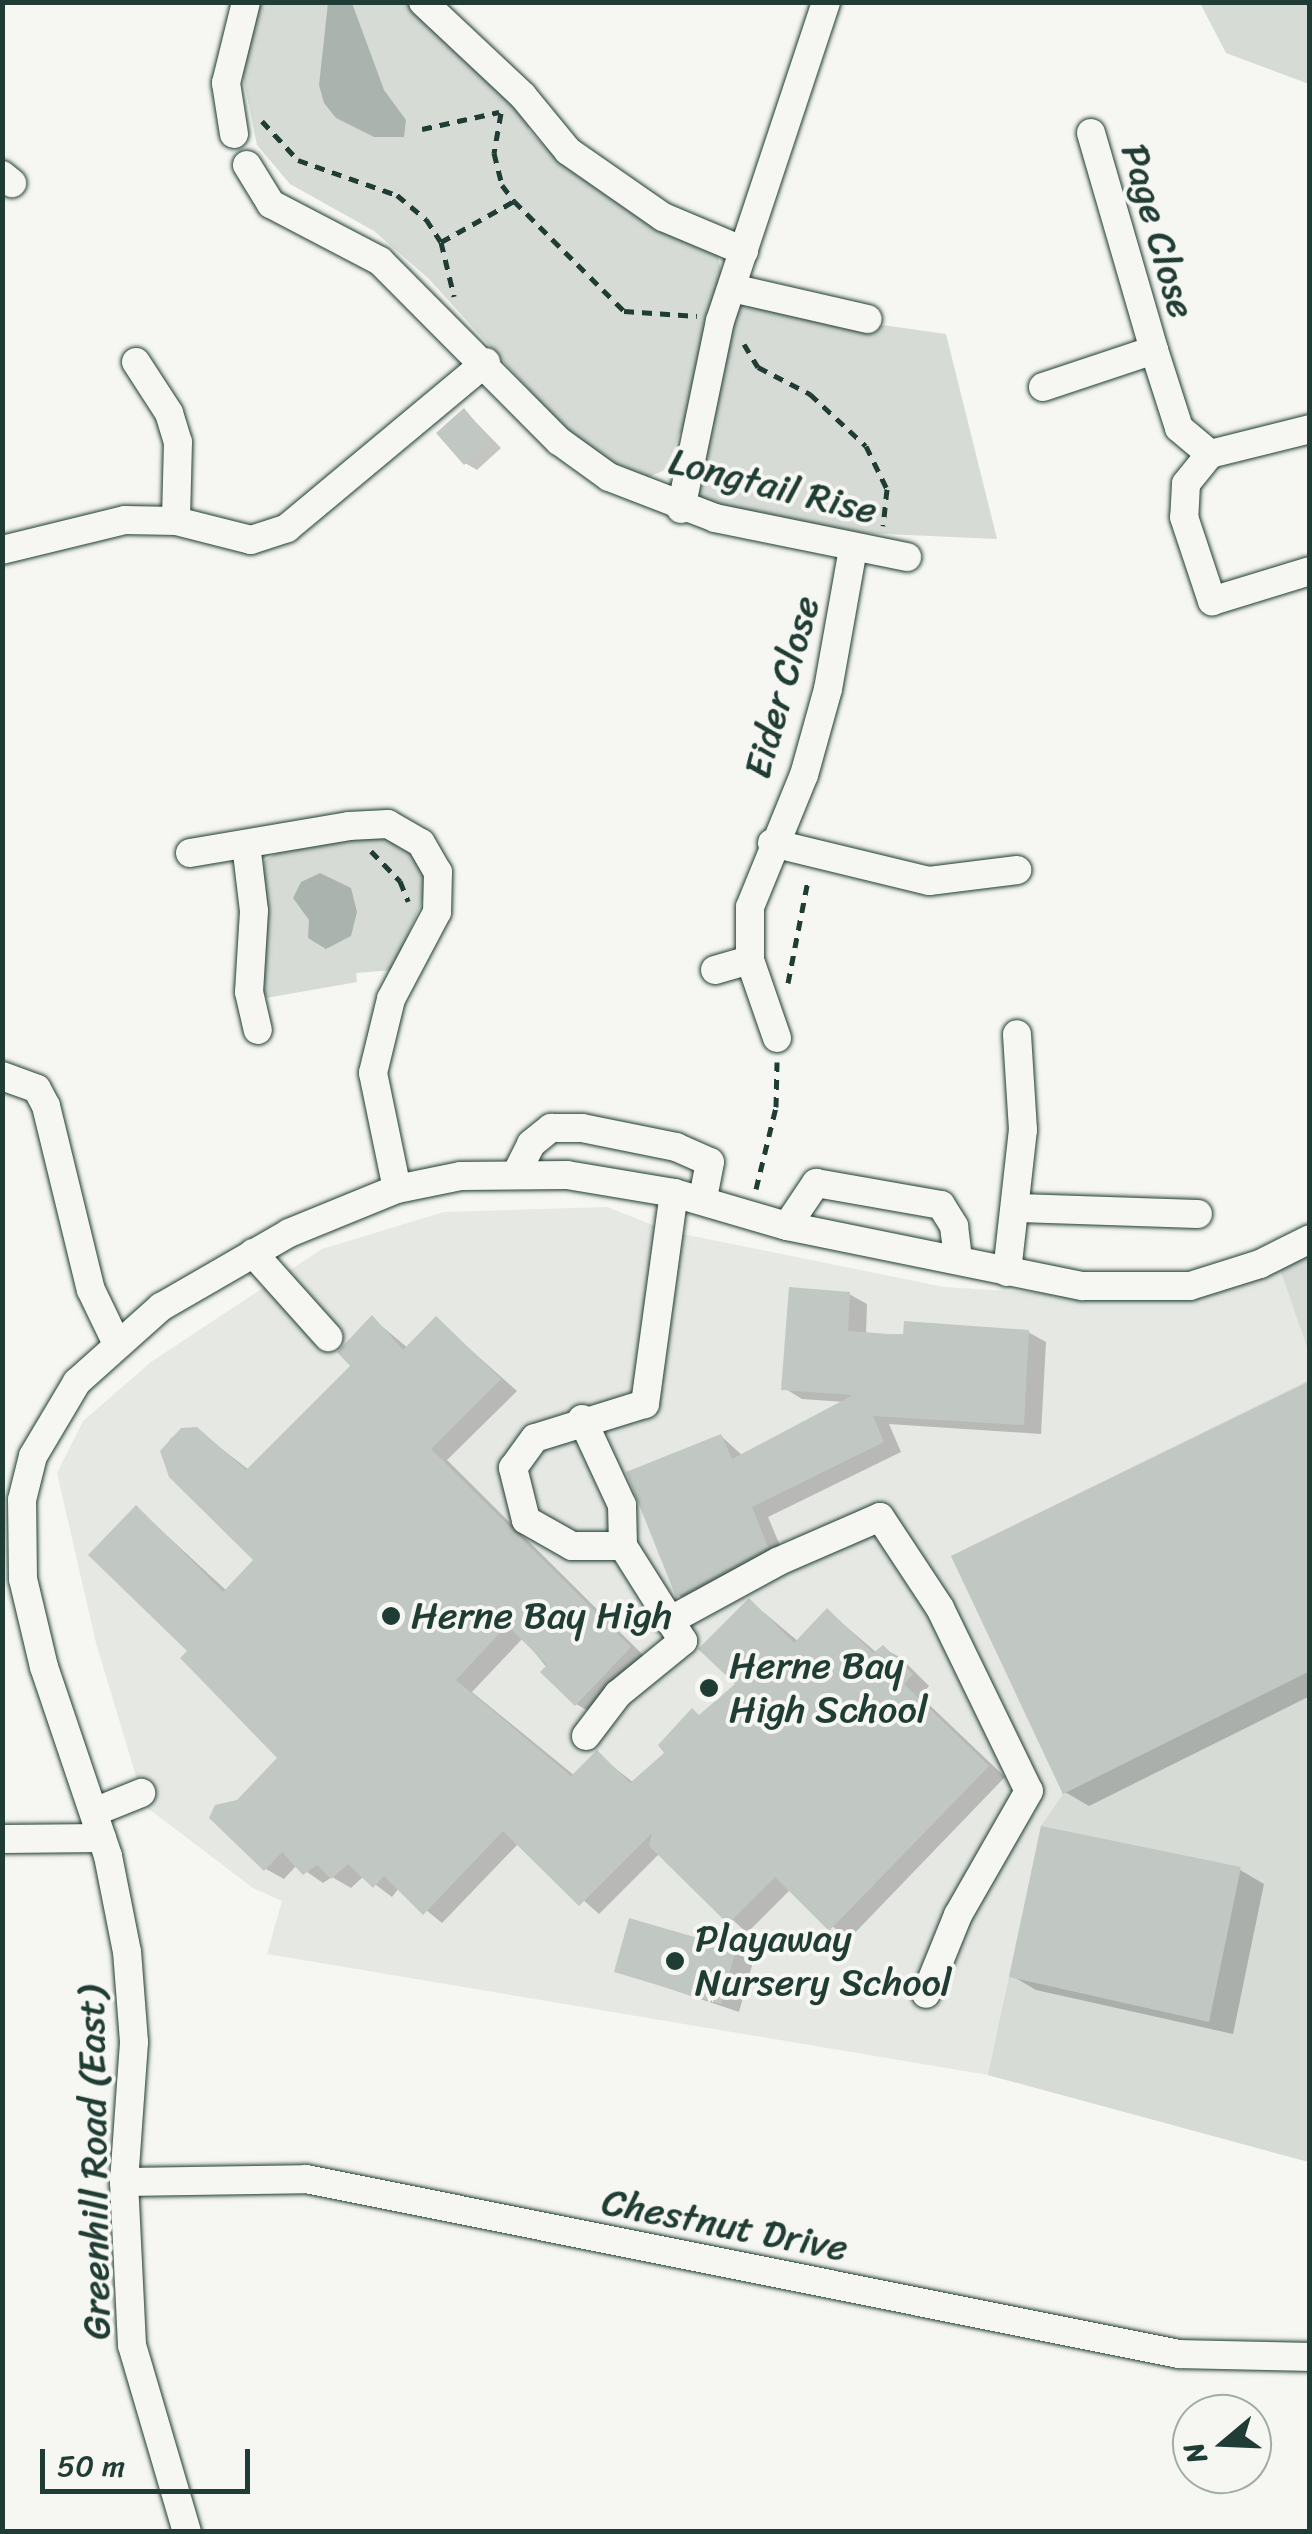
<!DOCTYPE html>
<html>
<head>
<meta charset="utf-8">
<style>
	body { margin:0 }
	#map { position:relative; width:1312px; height:2534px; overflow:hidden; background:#f6f6f2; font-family:Sriracha,sans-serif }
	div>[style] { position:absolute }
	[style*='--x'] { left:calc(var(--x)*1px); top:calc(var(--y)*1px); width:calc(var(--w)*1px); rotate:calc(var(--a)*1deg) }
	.built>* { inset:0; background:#e6e8e4 }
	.green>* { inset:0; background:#d6dbd6 }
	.water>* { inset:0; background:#aab3ae }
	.shadow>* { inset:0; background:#0003 }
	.building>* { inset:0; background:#c1c8c3 }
	.path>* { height:5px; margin-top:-2.5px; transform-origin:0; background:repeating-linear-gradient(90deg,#1f3d34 0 10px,transparent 0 18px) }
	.roads { filter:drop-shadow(0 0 2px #1f3d34) drop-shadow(0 0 2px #1f3d34) }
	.minor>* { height:28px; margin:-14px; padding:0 14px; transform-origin:14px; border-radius:14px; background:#f6f6f2 }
	.dots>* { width:28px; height:28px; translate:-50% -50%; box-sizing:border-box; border:5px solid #f6f6f2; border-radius:50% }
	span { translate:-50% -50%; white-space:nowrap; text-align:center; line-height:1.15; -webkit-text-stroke:8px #f6f6f2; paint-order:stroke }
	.street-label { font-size:38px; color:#1f3d34 }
	.poi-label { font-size:38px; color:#1f3d34 }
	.left { translate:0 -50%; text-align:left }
	.frame { position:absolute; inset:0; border:5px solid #1f3d34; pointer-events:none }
	.north { position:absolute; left:1172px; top:2394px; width:100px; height:100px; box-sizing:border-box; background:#f6f6f2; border:2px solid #a0aca6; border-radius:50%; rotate:251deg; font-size:28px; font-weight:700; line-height:40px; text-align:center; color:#1f3d34 }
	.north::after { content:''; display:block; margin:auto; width:35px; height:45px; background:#1f3d34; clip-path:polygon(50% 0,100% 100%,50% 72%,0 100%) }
	.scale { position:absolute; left:40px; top:2449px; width:210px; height:45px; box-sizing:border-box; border:5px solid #1f3d34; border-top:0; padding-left:12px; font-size:30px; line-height:35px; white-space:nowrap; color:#1f3d34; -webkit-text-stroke:8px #f6f6f2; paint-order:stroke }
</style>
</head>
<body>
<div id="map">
	<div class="built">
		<div style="clip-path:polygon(607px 1207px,668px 1231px,944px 1287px,1056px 1294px,1158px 1297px,1309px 1251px,1309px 2162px,988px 2075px,267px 1954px,282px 1901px,253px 1888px,145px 1806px,96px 1643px,57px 1473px,83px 1421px,151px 1362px,322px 1249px,444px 1212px)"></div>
	</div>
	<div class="green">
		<div style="clip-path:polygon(254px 3px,405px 3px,528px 118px,529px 131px,557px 158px,610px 198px,717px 250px,723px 281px,882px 325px,946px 334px,997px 539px,864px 533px,704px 502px,694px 493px,690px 428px,679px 434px,667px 469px,649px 477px,610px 461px,563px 427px,429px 279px,374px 231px,290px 184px,257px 145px,242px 72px)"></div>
		<div style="clip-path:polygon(1200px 3px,1309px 3px,1309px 84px,1226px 53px)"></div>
		<div style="clip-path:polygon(376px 836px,405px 846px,424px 873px,426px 892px,393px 970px,356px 973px,357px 982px,266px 998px,258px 975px,264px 861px,290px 845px)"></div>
		<div style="clip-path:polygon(1309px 1251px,1309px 1353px,1279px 1266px)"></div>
		<div style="clip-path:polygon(1309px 1380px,1309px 2162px,988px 2075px,1041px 1826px,1063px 1794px,951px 1556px)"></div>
	</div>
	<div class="water">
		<div style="clip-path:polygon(328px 3px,352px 3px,384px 90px,406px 120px,404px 137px,374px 137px,336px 118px,324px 103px,319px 85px)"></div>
		<div style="clip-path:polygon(320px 873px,351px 888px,357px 912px,351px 936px,326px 949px,308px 938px,309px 920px,293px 898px,301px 882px)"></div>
	</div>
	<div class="shadow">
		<div style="clip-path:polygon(465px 411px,501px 448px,477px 470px,465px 463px)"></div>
		<div style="clip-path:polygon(849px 1294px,867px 1304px,866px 1335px,1028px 1332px,1046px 1342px,1041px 1434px,889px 1424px,901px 1452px,768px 1517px,785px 1557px,696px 1605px,678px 1595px,721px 1436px,743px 1456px,845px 1402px,802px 1399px,784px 1388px)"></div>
		<div style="clip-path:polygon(372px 1318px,408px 1348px,436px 1319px,517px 1391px,447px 1460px,647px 1659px,594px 1714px,576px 1704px,523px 1638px,472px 1692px,575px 1776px,597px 1754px,634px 1783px,738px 1684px,750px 1601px,799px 1642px,828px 1611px,877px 1653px,883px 1648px,901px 1658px,929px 1686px,920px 1696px,1005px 1777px,848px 1940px,791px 1889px,747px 1933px,660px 1853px,599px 1914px,519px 1843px,442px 1923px,399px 1888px,392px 1897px,364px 1876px,351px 1888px,332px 1877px,323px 1883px,297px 1865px,284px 1879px,266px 1869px,238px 1802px,281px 1758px,191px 1651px,137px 1508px,227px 1591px,256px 1560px,163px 1451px,171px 1438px,196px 1429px,249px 1470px,354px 1366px)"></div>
		<div style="clip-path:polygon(1310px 1384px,1310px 1696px,1089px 1806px,1065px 1792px)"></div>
		<div style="clip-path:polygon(1240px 1870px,1264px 1884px,1233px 2034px,1036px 1990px,1012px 1976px)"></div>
		<div style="clip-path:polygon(735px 1952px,753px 1962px,739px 2012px,617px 1971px)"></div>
	</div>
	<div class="building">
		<div style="clip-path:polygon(464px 408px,491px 441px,464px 465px,436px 433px)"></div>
		<div style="clip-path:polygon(789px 1287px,850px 1292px,848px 1331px,903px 1335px,904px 1321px,1029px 1330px,1024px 1425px,873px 1416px,884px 1442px,752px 1507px,768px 1547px,676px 1597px,626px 1472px,721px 1434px,732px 1459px,853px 1395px,781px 1390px)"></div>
		<div style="clip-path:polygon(372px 1315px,403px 1350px,436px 1316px,501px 1379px,431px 1449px,631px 1647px,575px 1706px,540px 1672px,547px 1665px,507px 1625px,456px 1680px,571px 1776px,597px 1750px,630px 1783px,664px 1753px,658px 1745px,692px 1708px,699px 1715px,735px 1684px,698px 1649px,749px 1598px,794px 1643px,827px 1608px,873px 1653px,883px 1645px,913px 1674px,904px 1684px,989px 1766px,829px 1931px,775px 1877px,728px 1924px,649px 1846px,652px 1833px,579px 1906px,503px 1831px,423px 1915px,384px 1876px,373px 1888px,348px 1864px,331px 1879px,317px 1865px,303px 1875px,282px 1852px,264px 1871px,209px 1818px,215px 1805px,237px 1800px,277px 1758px,180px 1658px,187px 1651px,88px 1555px,136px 1505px,223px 1592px,253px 1560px,169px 1477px,160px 1451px,181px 1428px,197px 1427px,246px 1470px,350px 1366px,337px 1352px)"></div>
		<div style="clip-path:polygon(1310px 1381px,1310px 1671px,1063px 1794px,951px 1556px)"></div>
		<div style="clip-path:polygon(1041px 1826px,1241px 1867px,1209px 2022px,1009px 1977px)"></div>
		<div style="clip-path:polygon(629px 1918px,736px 1949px,721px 2004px,614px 1972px)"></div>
	</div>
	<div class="path">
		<div style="--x:501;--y:113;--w:41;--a:99.9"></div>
		<div style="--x:494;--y:153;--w:33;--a:76"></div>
		<div style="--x:502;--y:185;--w:20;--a:53"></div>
		<div style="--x:514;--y:201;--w:156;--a:45"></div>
		<div style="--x:624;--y:311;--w:73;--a:3.9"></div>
		<div style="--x:262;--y:121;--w:53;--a:47.3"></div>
		<div style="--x:298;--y:160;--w:105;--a:19.5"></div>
		<div style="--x:397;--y:195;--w:38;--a:40"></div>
		<div style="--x:426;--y:219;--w:27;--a:57"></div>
		<div style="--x:441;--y:242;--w:56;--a:76.5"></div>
		<div style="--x:422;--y:129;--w:79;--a:-12.4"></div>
		<div style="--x:441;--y:242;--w:84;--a:-29.3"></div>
		<div style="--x:744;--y:344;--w:27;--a:59"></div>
		<div style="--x:758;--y:367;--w:59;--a:27.4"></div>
		<div style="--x:810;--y:394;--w:76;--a:42.9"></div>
		<div style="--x:866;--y:446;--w:48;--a:64"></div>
		<div style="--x:887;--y:489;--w:37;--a:96"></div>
		<div style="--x:371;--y:851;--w:42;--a:46"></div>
		<div style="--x:400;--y:881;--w:22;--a:68"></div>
		<div style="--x:788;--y:983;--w:105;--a:-79"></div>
		<div style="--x:756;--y:1189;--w:84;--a:-76.3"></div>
		<div style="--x:776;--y:1107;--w:45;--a:-88.7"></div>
	</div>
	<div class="roads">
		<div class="minor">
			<div style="--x:423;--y:2;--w:137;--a:43.2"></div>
			<div style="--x:523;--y:96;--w:71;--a:50.7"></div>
			<div style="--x:568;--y:151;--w:116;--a:34.8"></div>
			<div style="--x:663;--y:217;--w:88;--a:22.8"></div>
			<div style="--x:1091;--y:133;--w:226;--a:73.8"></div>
			<div style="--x:234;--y:134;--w:52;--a:-98.9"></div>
			<div style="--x:226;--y:83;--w:83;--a:-76.1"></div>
			<div style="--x:247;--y:165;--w:46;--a:58.4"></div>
			<div style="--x:271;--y:204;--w:123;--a:27.6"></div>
			<div style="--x:380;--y:261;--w:254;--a:45.2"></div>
			<div style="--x:559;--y:441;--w:62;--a:35.8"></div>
			<div style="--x:609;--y:477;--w:114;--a:21.1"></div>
			<div style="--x:715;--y:518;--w:196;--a:11.5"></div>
			<div style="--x:2;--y:175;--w:13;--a:39"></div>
			<div style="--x:732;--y:288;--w:139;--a:12.9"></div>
			<div style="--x:136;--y:362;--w:61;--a:57.1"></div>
			<div style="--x:169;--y:413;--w:30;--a:73"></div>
			<div style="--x:178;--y:442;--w:79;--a:91.5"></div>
			<div style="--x:1043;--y:387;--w:117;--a:-18.4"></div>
			<div style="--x:1154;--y:350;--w:82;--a:72.2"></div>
			<div style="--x:1179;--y:428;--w:40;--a:40"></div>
			<div style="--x:1210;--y:454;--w:103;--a:-14"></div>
			<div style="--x:1210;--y:454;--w:38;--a:129"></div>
			<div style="--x:1186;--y:484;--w:33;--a:93"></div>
			<div style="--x:1184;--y:517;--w:89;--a:71.6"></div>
			<div style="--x:1212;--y:601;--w:102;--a:-17"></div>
			<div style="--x:681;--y:509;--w:192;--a:-78.3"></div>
			<div style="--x:720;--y:321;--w:336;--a:-71.6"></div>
			<div style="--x:2;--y:550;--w:127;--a:-13.7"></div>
			<div style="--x:125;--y:520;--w:51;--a:1.1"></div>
			<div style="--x:176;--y:521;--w:77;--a:14.2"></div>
			<div style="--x:251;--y:540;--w:38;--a:-18"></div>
			<div style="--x:287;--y:528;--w:259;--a:-39.8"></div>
			<div style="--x:772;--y:843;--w:162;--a:13.6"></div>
			<div style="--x:929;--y:881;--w:89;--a:-7.1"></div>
			<div style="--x:246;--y:844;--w:67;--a:83.2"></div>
			<div style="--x:254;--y:911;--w:81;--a:93.5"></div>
			<div style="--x:249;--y:992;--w:39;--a:77"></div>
			<div style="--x:190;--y:853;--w:161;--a:-9.6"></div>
			<div style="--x:349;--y:826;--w:39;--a:-3"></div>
			<div style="--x:388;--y:824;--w:38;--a:30"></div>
			<div style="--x:421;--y:843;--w:34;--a:60"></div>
			<div style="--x:438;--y:872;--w:40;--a:91.4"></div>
			<div style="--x:437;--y:912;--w:98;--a:117.9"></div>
			<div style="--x:391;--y:999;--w:76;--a:103.7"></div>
			<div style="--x:373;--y:1073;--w:118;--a:78.3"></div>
			<div style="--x:715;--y:970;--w:36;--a:-16"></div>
			<div style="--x:777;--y:1038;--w:83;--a:-109.1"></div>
			<div style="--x:750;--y:960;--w:53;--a:-90"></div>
			<div style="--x:750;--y:907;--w:143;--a:-67.8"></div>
			<div style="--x:804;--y:775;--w:89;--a:-74.4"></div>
			<div style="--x:828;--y:689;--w:142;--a:-79.9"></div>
			<div style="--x:2;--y:1076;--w:37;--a:20"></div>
			<div style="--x:37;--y:1089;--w:19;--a:62"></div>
			<div style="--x:46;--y:1106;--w:189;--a:76.3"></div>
			<div style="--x:91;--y:1290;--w:58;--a:64.3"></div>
			<div style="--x:517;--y:1172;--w:31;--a:-63"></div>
			<div style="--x:531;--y:1144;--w:26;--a:-39"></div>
			<div style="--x:551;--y:1128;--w:31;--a:0"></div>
			<div style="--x:582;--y:1128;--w:96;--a:11.4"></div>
			<div style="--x:676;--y:1147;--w:37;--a:24"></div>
			<div style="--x:710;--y:1162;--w:37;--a:101"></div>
			<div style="--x:1018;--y:1208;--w:180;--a:1.9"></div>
			<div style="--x:787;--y:1226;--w:52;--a:-56"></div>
			<div style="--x:816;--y:1183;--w:127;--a:10"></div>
			<div style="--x:941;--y:1205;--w:25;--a:58"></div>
			<div style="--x:954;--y:1226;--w:34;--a:83"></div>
			<div style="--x:253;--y:1253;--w:113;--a:48.2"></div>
			<div style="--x:1007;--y:1272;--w:143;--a:-83.6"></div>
			<div style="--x:1023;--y:1130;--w:96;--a:-93.6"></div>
			<div style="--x:582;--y:1419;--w:95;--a:65.1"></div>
			<div style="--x:622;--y:1505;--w:41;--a:88.6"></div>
			<div style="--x:669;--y:1621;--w:125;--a:-28.6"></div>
			<div style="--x:779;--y:1561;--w:110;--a:-23.5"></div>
			<div style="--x:880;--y:1517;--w:109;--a:56.6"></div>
			<div style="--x:940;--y:1608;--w:203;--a:64.1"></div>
			<div style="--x:1029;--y:1791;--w:143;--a:119.8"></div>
			<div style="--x:958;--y:1915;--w:85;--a:112.1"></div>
			<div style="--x:586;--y:1736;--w:53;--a:-52.7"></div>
			<div style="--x:618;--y:1694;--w:84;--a:-39.2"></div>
			<div style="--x:683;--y:1641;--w:112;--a:-122.3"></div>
			<div style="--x:623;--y:1546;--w:51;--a:180"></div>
			<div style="--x:572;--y:1546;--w:53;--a:-150.5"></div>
			<div style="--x:526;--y:1520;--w:54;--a:-104"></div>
			<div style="--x:513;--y:1468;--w:37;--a:-54"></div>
			<div style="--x:535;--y:1438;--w:115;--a:-17.2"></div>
			<div style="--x:645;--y:1404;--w:213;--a:-82.2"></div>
			<div style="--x:94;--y:1812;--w:51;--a:-22"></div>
			<div style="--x:2;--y:1839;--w:100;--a:-0.6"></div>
			<div style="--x:124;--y:2182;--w:182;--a:-0.9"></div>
			<div style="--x:306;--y:2179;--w:890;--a:11.34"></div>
			<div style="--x:1179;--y:2354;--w:131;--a:1.3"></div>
			<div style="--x:187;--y:2532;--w:195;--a:-106.4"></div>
			<div style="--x:132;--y:2345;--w:163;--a:-92.8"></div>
			<div style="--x:124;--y:2182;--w:140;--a:-85.9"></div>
			<div style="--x:134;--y:2042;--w:90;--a:-94.4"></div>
			<div style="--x:127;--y:1952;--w:98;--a:-101.2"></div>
			<div style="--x:108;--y:1856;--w:200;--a:-108.7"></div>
			<div style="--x:44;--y:1667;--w:90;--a:-103.4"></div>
			<div style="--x:23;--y:1579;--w:79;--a:-90.7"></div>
			<div style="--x:22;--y:1500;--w:45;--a:-76"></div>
			<div style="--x:33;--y:1456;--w:86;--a:-59.3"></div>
			<div style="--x:77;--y:1382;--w:113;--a:-41.8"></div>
			<div style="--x:161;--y:1307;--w:148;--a:-30"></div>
			<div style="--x:289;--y:1233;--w:117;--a:-22.2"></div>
			<div style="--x:397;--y:1189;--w:65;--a:-11.5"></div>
			<div style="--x:461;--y:1176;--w:106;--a:-0.5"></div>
			<div style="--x:567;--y:1175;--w:109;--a:9.5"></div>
			<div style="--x:674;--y:1193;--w:118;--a:16.3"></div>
			<div style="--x:787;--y:1226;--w:302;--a:11.5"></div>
			<div style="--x:1083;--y:1286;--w:107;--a:0"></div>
			<div style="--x:1190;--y:1286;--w:73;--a:-17.4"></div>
			<div style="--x:1260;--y:1264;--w:56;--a:-26.6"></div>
		</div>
	</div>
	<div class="dots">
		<div style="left:391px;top:1616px;background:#1f3d34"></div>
		<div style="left:709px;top:1688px;background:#1f3d34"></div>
		<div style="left:675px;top:1961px;background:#1f3d34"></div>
	</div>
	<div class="street-label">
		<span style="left:1158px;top:231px;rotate:74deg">Page Close</span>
		<span style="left:773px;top:486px;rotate:14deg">Longtail Rise</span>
		<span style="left:782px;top:687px;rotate:-74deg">Eider Close</span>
		<span style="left:94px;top:2163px;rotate:-91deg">Greenhill Road (East)</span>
		<span style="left:725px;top:2225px;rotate:11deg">Chestnut Drive</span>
	</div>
	<div class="poi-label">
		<span class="left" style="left:411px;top:1616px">Herne Bay High</span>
		<span class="left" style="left:729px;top:1688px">Herne Bay<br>High School</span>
		<span class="left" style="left:695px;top:1961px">Playaway<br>Nursery School</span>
	</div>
	<div class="frame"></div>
	<div class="north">N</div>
	<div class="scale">50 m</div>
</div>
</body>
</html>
